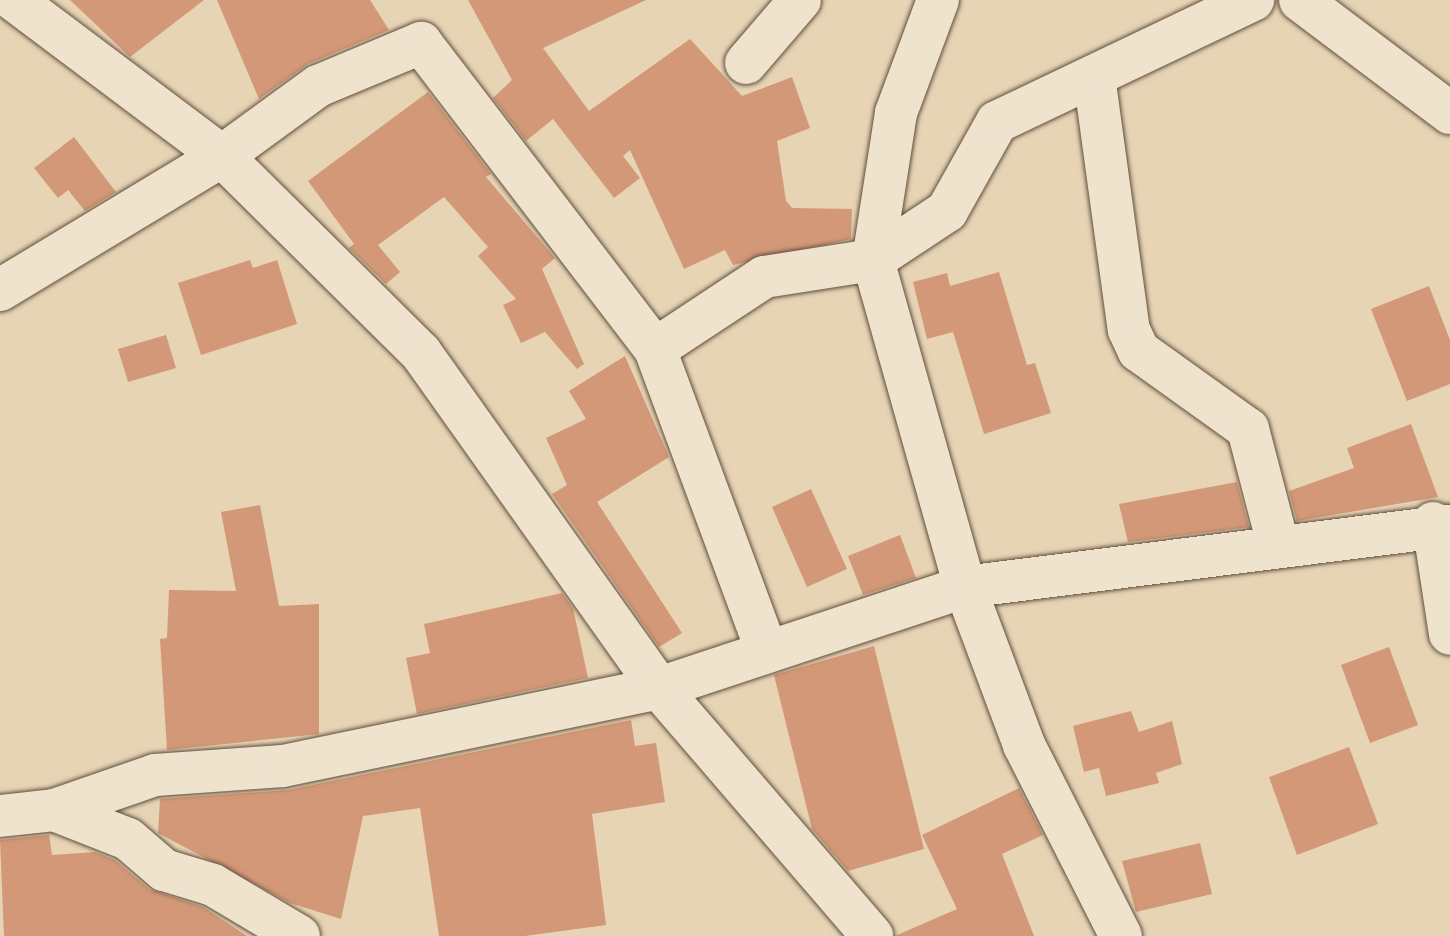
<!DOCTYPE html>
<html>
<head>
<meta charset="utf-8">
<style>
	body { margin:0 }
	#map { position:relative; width:1450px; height:936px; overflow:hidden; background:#e6d4b4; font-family:"IM FELL Double Pica",serif }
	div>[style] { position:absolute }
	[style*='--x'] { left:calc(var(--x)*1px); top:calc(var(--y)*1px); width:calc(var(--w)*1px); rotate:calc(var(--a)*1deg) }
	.building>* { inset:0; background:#d39877 }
	.roads { filter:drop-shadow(0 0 2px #614e3e) drop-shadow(0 0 2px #614e3e) }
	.minor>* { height:42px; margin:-21px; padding:0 21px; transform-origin:21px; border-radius:21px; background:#efe3ce }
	span { translate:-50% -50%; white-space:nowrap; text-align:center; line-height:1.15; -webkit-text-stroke:7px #efe3ce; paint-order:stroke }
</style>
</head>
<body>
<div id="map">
	<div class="building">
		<div style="clip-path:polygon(70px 0,204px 0,130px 57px)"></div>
		<div style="clip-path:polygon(217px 0,370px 0,389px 30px,308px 64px,259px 99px)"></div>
		<div style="clip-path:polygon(468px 0,646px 0,543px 48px,589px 111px,690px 39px,742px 96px,792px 77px,810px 128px,777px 141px,786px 201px,792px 208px,852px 209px,851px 239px,733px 265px,725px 250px,684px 269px,630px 150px,623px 156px,640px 178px,614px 198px,553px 119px,526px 141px,493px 98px,512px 80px)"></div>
		<div style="clip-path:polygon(428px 92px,491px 174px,486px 177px,555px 258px,542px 269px,584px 364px,577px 369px,545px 332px,521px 343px,503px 305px,516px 299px,478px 256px,488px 247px,444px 197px,378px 245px,400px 272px,386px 284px,349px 248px,354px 244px,308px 181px)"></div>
		<div style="clip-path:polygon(74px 137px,116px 192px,85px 211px,68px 190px,58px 198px,34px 168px)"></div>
		<div style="clip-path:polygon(250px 260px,253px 268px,277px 260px,297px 324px,201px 355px,178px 283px)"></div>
		<div style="clip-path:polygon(999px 272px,1027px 365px,1035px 363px,1051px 413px,984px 434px,953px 332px,927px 339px,913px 282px,947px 273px,950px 286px)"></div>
		<div style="clip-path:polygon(1429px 286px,1450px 340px,1450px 384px,1407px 401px,1371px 309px)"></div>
		<div style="clip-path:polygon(166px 335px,176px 368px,128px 382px,118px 349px)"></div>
		<div style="clip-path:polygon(625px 356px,669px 457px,597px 502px,682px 633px,659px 647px,552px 494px,567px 485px,546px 438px,586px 419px,569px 391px)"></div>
		<div style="clip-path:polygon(1411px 424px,1438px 497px,1297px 521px,1289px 491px,1354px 468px,1347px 448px)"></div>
		<div style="clip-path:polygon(1237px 482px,1249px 527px,1128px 542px,1119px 504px)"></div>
		<div style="clip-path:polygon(811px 489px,847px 569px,807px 587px,772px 507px)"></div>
		<div style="clip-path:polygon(260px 505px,279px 606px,319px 604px,319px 734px,167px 750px,160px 639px,167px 638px,169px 590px,236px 591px,221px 512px)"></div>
		<div style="clip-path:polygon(900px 535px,916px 578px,863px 595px,848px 556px)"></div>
		<div style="clip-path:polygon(562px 593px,573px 608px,588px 678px,417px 714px,406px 658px,430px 653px,424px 624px)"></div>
		<div style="clip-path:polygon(874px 646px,924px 849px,848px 871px,812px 829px,774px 675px)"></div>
		<div style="clip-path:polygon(1389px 647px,1418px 725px,1370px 743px,1341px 665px)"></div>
		<div style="clip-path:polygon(1131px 711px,1139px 732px,1172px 721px,1182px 764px,1156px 773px,1159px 783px,1106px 796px,1099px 768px,1084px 772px,1073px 726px)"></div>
		<div style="clip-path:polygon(631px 720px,635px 746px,656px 743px,665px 802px,592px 814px,606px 925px,525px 936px,439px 936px,420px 808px,363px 816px,341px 919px,290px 903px,158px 833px,160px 799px,288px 790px)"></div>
		<div style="clip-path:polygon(1349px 747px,1378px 824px,1297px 855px,1269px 777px)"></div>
		<div style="clip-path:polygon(1019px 788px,1043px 835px,1002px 854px,1034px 936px,895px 936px,957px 909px,922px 835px)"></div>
		<div style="clip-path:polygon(49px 835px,52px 855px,95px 852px,115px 860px,149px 889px,203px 907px,247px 936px,4px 936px,0 840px)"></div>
		<div style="clip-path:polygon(1200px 843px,1212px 894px,1136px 912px,1122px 861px)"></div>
	</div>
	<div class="roads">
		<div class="minor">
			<div style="--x:14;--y:0;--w:260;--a:36.9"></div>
			<div style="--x:222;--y:156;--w:280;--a:44.7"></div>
			<div style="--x:421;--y:353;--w:411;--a:54.6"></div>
			<div style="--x:659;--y:688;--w:327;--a:49.3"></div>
			<div style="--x:938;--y:0;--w:121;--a:110.4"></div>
			<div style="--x:896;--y:113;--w:149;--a:98.9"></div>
			<div style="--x:873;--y:260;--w:340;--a:74.3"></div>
			<div style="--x:965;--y:587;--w:169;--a:69.5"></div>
			<div style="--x:1024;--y:745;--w:214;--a:63.1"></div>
			<div style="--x:1300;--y:0;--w:188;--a:37"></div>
			<div style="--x:746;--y:63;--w:83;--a:-49.4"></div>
			<div style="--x:1094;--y:76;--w:256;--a:82.2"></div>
			<div style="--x:1129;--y:330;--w:23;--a:65"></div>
			<div style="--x:1139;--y:351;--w:134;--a:35.6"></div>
			<div style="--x:1248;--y:429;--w:119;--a:75.4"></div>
			<div style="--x:0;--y:290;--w:259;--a:-31.1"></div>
			<div style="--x:222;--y:156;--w:119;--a:-36.1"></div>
			<div style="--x:318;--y:86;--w:112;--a:-22.7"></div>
			<div style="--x:421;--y:43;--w:385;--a:52.6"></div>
			<div style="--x:655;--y:349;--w:323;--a:69.7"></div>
			<div style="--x:655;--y:349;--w:131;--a:-33.4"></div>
			<div style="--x:764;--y:277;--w:110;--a:-8.9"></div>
			<div style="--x:873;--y:260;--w:89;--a:-33.5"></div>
			<div style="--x:947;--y:211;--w:102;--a:-60.7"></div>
			<div style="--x:997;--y:122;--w:284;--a:-25.5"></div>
			<div style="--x:1433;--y:523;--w:112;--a:81.3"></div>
			<div style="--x:54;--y:810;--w:79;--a:21.4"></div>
			<div style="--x:128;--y:839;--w:48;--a:40.7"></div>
			<div style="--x:164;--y:870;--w:51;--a:17"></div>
			<div style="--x:213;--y:885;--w:100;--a:30.7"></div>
			<div style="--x:0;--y:816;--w:54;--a:-6.3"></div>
			<div style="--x:54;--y:810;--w:107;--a:-19.1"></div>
			<div style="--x:155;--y:775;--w:128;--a:-4"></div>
			<div style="--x:283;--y:766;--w:384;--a:-11.7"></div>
			<div style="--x:659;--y:688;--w:322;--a:-18.3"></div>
			<div style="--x:965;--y:587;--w:489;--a:-7.2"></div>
		</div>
	</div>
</div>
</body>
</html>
